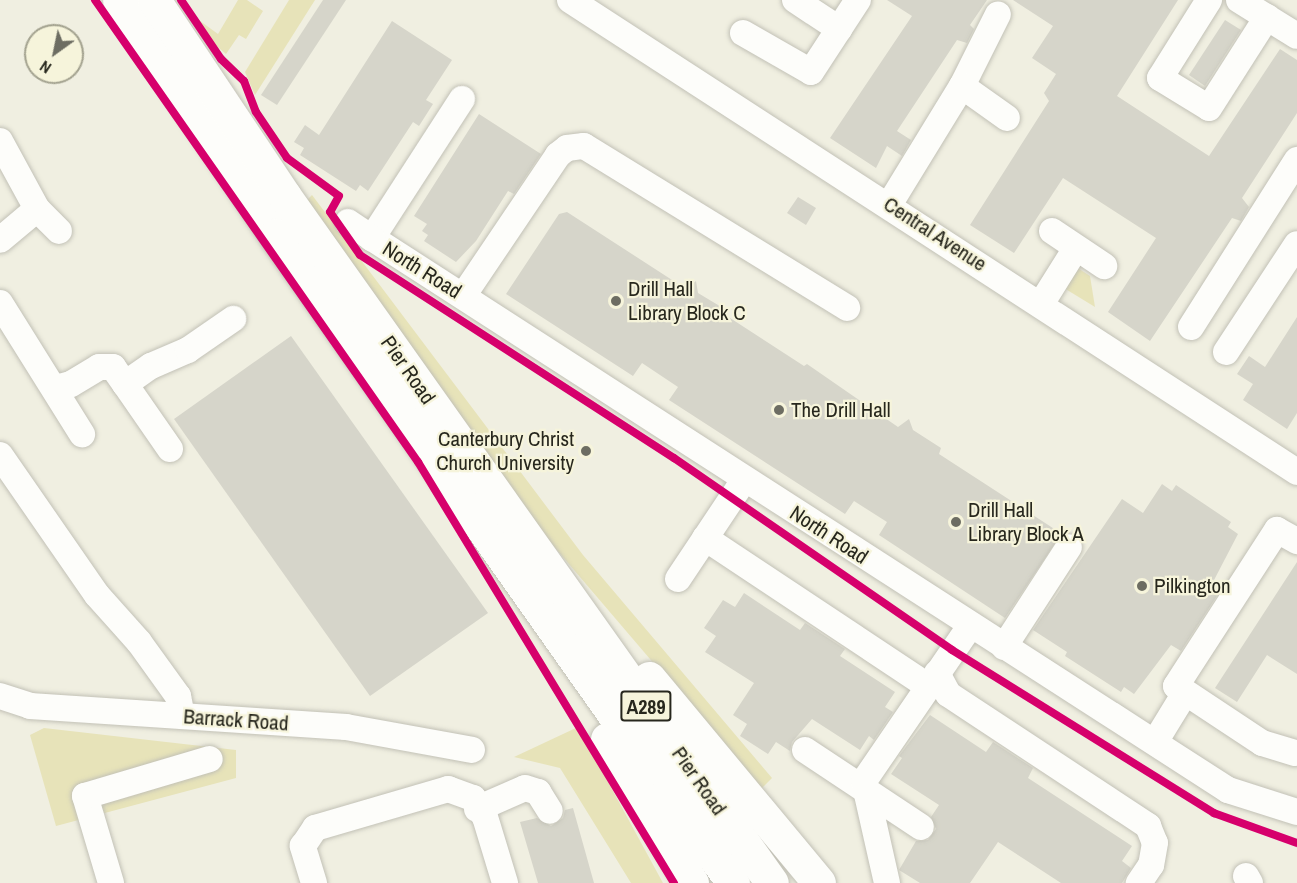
<!DOCTYPE html>
<html>
<head>
<meta charset="utf-8">
<style>
	body { margin:0 }
	#map { position:relative; width:1297px; height:883px; overflow:hidden; background:#f0efe1; font-family:"Archivo Narrow",sans-serif }
	div>[style] { position:absolute }
	[style*='--x'] { left:calc(var(--x)*1px); top:calc(var(--y)*1px); width:calc(var(--w)*1px); rotate:calc(var(--a)*1deg) }
	.green>* { inset:0; background:#e7e3b9 }
	.building>* { inset:0; background:#d6d5ca }
	.roads { filter:drop-shadow(0 0 2px #c2c1b6) drop-shadow(0 0 2px #c2c1b6) }
	.minor>* { height:26px; margin:-13px; padding:0 13px; transform-origin:13px; border-radius:13px; background:#fdfdfa }
	.major>* { height:33px; margin:-16.5px; padding:0 16.5px; transform-origin:16.5px; border-radius:16.5px; background:#fdfdfa }
	.cycleway>* { height:8px; margin:-4px; padding:0 4px; transform-origin:4px; border-radius:4px; background:#d6006c }
	.dots>* { width:16px; height:16px; translate:-50% -50%; box-sizing:border-box; border:3px solid #f6f4db; border-radius:50% }
	span { translate:-50% -50%; white-space:nowrap; text-align:center; line-height:1.15; -webkit-text-stroke:4.5px #f6f4db; paint-order:stroke }
	.shield-label span { padding:2px 4px; background:#f6f4db; border:2px solid; border-radius:4px; -webkit-text-stroke-width:0 }
	.shield-label { font-size:20px; color:#27271d; font-weight:700 }
	.street-label { font-size:21px; color:#27271d }
	.poi-label { font-size:21px; color:#27271d }
	.left { translate:0 -50%; text-align:left }
	.right { translate:-100% -50%; text-align:right }
	.north { position:absolute; left:24px; top:24px; width:60px; height:60px; box-sizing:border-box; background:#f6f4db; border:2px solid #a3a28f; border-radius:50%; rotate:213deg; font-size:16px; font-weight:700; line-height:24px; text-align:center; color:#27271d }
	.north::after { content:''; display:block; margin:auto; width:21px; height:27px; background:#6d6d62; clip-path:polygon(50% 0,100% 100%,50% 72%,0 100%) }
</style>
</head>
<body>
<div id="map">
	<div class="green">
		<div style="clip-path:polygon(238px 0,247px 0,263px 11px,246px 39px,239px 35px,226px 54px,213px 43px,196px 18px,218px 34px)"></div>
		<div style="clip-path:polygon(289px 0,315px 0,255px 95px,245px 72px)"></div>
		<div style="clip-path:polygon(312px 195px,583px 555px,772px 778px,761px 789px,533px 522px,307px 200px)"></div>
		<div style="clip-path:polygon(1073px 265px,1090px 276px,1095px 307px,1059px 285px)"></div>
		<div style="clip-path:polygon(578px 727px,663px 883px,631px 883px,560px 768px,514px 757px)"></div>
		<div style="clip-path:polygon(44px 728px,236px 750px,236px 778px,56px 826px,30px 735px)"></div>
	</div>
	<div class="building">
		<div style="clip-path:polygon(323px 0,346px 0,277px 105px,261px 95px)"></div>
		<div style="clip-path:polygon(887px 0,987px 0,970px 25px,974px 29px,967px 43px,957px 40px,897px 131px,911px 140px,902px 156px,887px 146px,876px 168px,830px 138px,912px 16px)"></div>
		<div style="clip-path:polygon(1013px 0,1178px 0,1117px 96px,1209px 156px,1280px 49px,1297px 60px,1297px 113px,1242px 198px,1249px 207px,1241px 221px,1232px 218px,1150px 341px,1108px 312px,1156px 238px,1063px 178px,1014px 253px,970px 225px,1049px 101px,1044px 93px,1056px 74px,1032px 58px,1053px 26px)"></div>
		<div style="clip-path:polygon(1225px 20px,1241px 30px,1205px 86px,1189px 75px)"></div>
		<div style="clip-path:polygon(392px 21px,452px 60px,426px 100px,433px 104px,419px 126px,413px 122px,368px 191px,360px 185px,356px 191px,300px 155px,304px 148px,294px 142px,305px 125px,319px 135px)"></div>
		<div style="clip-path:polygon(479px 114px,541px 154px,514px 194px,508px 191px,476px 241px,456px 262px,424px 241px,428px 235px,422px 231px,427px 224px,414px 216px)"></div>
		<div style="clip-path:polygon(798px 197px,816px 208px,806px 225px,787px 213px)"></div>
		<div style="clip-path:polygon(567px 212px,686px 289px,696px 281px,698px 293px,728px 311px,727px 316px,804px 366px,807px 364px,898px 427px,909px 419px,913px 430px,941px 448px,939px 454px,1059px 532px,1060px 536px,1005px 618px,879px 535px,887px 522px,854px 501px,845px 514px,669px 400px,678px 387px,642px 363px,633px 376px,506px 294px,559px 214px)"></div>
		<div style="clip-path:polygon(1297px 317px,1297px 413px,1287px 429px,1243px 400px,1253px 384px,1237px 374px,1249px 356px,1265px 367px)"></div>
		<div style="clip-path:polygon(291px 336px,488px 613px,370px 696px,174px 419px)"></div>
		<div style="clip-path:polygon(1162px 484px,1172px 491px,1176px 485px,1231px 522px,1228px 527px,1238px 534px,1213px 582px,1222px 588px,1181px 651px,1171px 645px,1134px 694px,1124px 687px,1121px 692px,1065px 656px,1067px 652px,1033px 630px,1122px 499px,1143px 513px)"></div>
		<div style="clip-path:polygon(1297px 562px,1297px 674px,1267px 655px,1237px 702px,1215px 688px)"></div>
		<div style="clip-path:polygon(744px 593px,800px 630px,805px 623px,845px 649px,840px 656px,895px 692px,885px 707px,893px 712px,874px 740px,869px 736px,860px 750px,812px 719px,792px 742px,790px 751px,776px 742px,768px 754px,740px 736px,747px 724px,733px 715px,754px 683px,705px 652px,716px 636px,704px 628px,723px 600px,735px 607px)"></div>
		<div style="clip-path:polygon(930px 715px,986px 752px,993px 742px,1033px 768px,1028px 778px,1132px 846px,1122px 861px,1131px 868px,1122px 883px,1061px 883px,998px 842px,970px 883px,920px 883px,899px 870px,916px 841px,928px 840px,936px 829px,931px 817px,939px 805px,891px 774px,902px 758px,899px 756px)"></div>
		<div style="clip-path:polygon(573px 808px,594px 883px,538px 883px,520px 822px,537px 818px,551px 826px,563px 818px,565px 810px)"></div>
	</div>
	<div class="roads">
		<div class="minor">
			<div style="--x:570;--y:0;--w:867;--a:32.99"></div>
			<div style="--x:795;--y:0;--w:53;--a:33.4"></div>
			<div style="--x:1209;--y:0;--w:92;--a:122.1"></div>
			<div style="--x:1160;--y:78;--w:57;--a:31.5"></div>
			<div style="--x:1209;--y:108;--w:108;--a:-57.5"></div>
			<div style="--x:1239;--y:0;--w:68;--a:31.8"></div>
			<div style="--x:743;--y:33;--w:78;--a:29.8"></div>
			<div style="--x:811;--y:72;--w:86;--a:-56.9"></div>
			<div style="--x:962;--y:86;--w:80;--a:-63.4"></div>
			<div style="--x:462;--y:99;--w:166;--a:122.9"></div>
			<div style="--x:372;--y:238;--w:1019;--a:32.82"></div>
			<div style="--x:1228;--y:790;--w:72;--a:17.7"></div>
			<div style="--x:0;--y:141;--w:77;--a:61.4"></div>
			<div style="--x:37;--y:209;--w:48;--a:140"></div>
			<div style="--x:889;--y:205;--w:140;--a:-58.5"></div>
			<div style="--x:962;--y:86;--w:55;--a:35.4"></div>
			<div style="--x:37;--y:209;--w:31;--a:45"></div>
			<div style="--x:348;--y:222;--w:29;--a:34"></div>
			<div style="--x:1052;--y:231;--w:63;--a:33.9"></div>
			<div style="--x:463;--y:296;--w:170;--a:-56"></div>
			<div style="--x:558;--y:155;--w:11;--a:-38"></div>
			<div style="--x:567;--y:148;--w:17;--a:-7"></div>
			<div style="--x:584;--y:146;--w:309;--a:31.6"></div>
			<div style="--x:0;--y:303;--w:155;--a:58"></div>
			<div style="--x:1041;--y:304;--w:66;--a:-58"></div>
			<div style="--x:1191;--y:327;--w:198;--a:-57.6"></div>
			<div style="--x:1226;--y:352;--w:129;--a:-56.7"></div>
			<div style="--x:55;--y:388;--w:16;--a:-14"></div>
			<div style="--x:71;--y:384;--w:33;--a:-31"></div>
			<div style="--x:99;--y:367;--w:14;--a:0"></div>
			<div style="--x:113;--y:367;--w:21;--a:55"></div>
			<div style="--x:170;--y:449;--w:79;--a:-124.7"></div>
			<div style="--x:125;--y:384;--w:32;--a:-35"></div>
			<div style="--x:151;--y:366;--w:40;--a:-23.4"></div>
			<div style="--x:188;--y:350;--w:55;--a:-34.6"></div>
			<div style="--x:0;--y:455;--w:170;--a:55.3"></div>
			<div style="--x:97;--y:595;--w:63;--a:48.2"></div>
			<div style="--x:139;--y:642;--w:67;--a:54.2"></div>
			<div style="--x:178;--y:696;--w:20;--a:79"></div>
			<div style="--x:705;--y:538;--w:268;--a:33.6"></div>
			<div style="--x:678;--y:579;--w:119;--a:-56.3"></div>
			<div style="--x:1004;--y:647;--w:119;--a:-57"></div>
			<div style="--x:937;--y:673;--w:24;--a:62"></div>
			<div style="--x:948;--y:694;--w:240;--a:33.4"></div>
			<div style="--x:1148;--y:826;--w:18;--a:68"></div>
			<div style="--x:1155;--y:843;--w:22;--a:100"></div>
			<div style="--x:1151;--y:865;--w:22;--a:124"></div>
			<div style="--x:0;--y:696;--w:32;--a:18"></div>
			<div style="--x:30;--y:706;--w:317;--a:3.8"></div>
			<div style="--x:346;--y:727;--w:128;--a:10.3"></div>
			<div style="--x:1155;--y:742;--w:57;--a:-58.5"></div>
			<div style="--x:805;--y:750;--w:139;--a:33.6"></div>
			<div style="--x:1295;--y:753;--w:34;--a:-163"></div>
			<div style="--x:1262;--y:743;--w:103;--a:-146.5"></div>
			<div style="--x:1176;--y:686;--w:186;--a:-57.1"></div>
			<div style="--x:1277;--y:530;--w:23;--a:29"></div>
			<div style="--x:477;--y:809;--w:52;--a:-23.6"></div>
			<div style="--x:525;--y:788;--w:14;--a:17"></div>
			<div style="--x:538;--y:792;--w:22;--a:58"></div>
			<div style="--x:1246;--y:876;--w:8;--a:60"></div>
			<div style="--x:111;--y:883;--w:91;--a:-106.6"></div>
			<div style="--x:85;--y:796;--w:130;--a:-16.5"></div>
			<div style="--x:314;--y:883;--w:39;--a:-107"></div>
			<div style="--x:303;--y:846;--w:22;--a:-56"></div>
			<div style="--x:315;--y:828;--w:139;--a:-16.3"></div>
			<div style="--x:448;--y:789;--w:27;--a:20"></div>
			<div style="--x:473;--y:798;--w:22;--a:58"></div>
			<div style="--x:485;--y:817;--w:69;--a:73.1"></div>
			<div style="--x:887;--y:883;--w:105;--a:-102.7"></div>
			<div style="--x:864;--y:781;--w:188;--a:-55.6"></div>
		</div>
		<div class="major">
			<div style="--x:119;--y:0;--w:282;--a:56.4"></div>
			<div style="--x:275;--y:235;--w:794;--a:54.75"></div>
			<div style="--x:154;--y:0;--w:234;--a:56.3"></div>
			<div style="--x:284;--y:195;--w:843;--a:54.65"></div>
			<div style="--x:649;--y:678;--w:266;--a:50.3"></div>
			<div style="--x:607;--y:739;--w:167;--a:59.4"></div>
		</div>
	</div>
	<div class="cycleway">
		<div style="--x:95;--y:0;--w:564;--a:55.04"></div>
		<div style="--x:418;--y:462;--w:493;--a:58.7"></div>
		<div style="--x:181;--y:0;--w:71;--a:55.9"></div>
		<div style="--x:221;--y:59;--w:32;--a:44"></div>
		<div style="--x:244;--y:81;--w:33;--a:69"></div>
		<div style="--x:256;--y:112;--w:55;--a:56"></div>
		<div style="--x:287;--y:158;--w:64;--a:36.2"></div>
		<div style="--x:339;--y:196;--w:18;--a:119"></div>
		<div style="--x:330;--y:212;--w:52;--a:55.1"></div>
		<div style="--x:360;--y:255;--w:374;--a:32.9"></div>
		<div style="--x:674;--y:458;--w:338;--a:34.6"></div>
		<div style="--x:952;--y:650;--w:309;--a:31.9"></div>
		<div style="--x:1214;--y:813;--w:88;--a:19.9"></div>
	</div>
	<div class="dots">
		<div style="left:616px;top:301px;background:#6d6d62"></div>
		<div style="left:779px;top:410px;background:#6d6d62"></div>
		<div style="left:586px;top:451px;background:#6d6d62"></div>
		<div style="left:956px;top:522px;background:#6d6d62"></div>
		<div style="left:1142px;top:586px;background:#6d6d62"></div>
	</div>
	<div class="shield-label">
		<span style="left:646px;top:706px">A289</span>
	</div>
	<div class="street-label">
		<span style="left:935px;top:234px;rotate:33deg">Central Avenue</span>
		<span style="left:422px;top:270px;rotate:32deg">North Road</span>
		<span style="left:408px;top:370px;rotate:55deg">Pier Road</span>
		<span style="left:829px;top:535px;rotate:33deg">North Road</span>
		<span style="left:236px;top:720px;rotate:4deg">Barrack Road</span>
		<span style="left:699px;top:781px;rotate:55deg">Pier Road</span>
	</div>
	<div class="poi-label">
		<span class="left" style="left:628px;top:301px">Drill Hall<br>Library Block C</span>
		<span class="left" style="left:791px;top:410px">The Drill Hall</span>
		<span class="right" style="left:574px;top:451px">Canterbury Christ<br>Church University</span>
		<span class="left" style="left:968px;top:522px">Drill Hall<br>Library Block A</span>
		<span class="left" style="left:1154px;top:586px">Pilkington</span>
	</div>
	<div class="north">N</div>
</div>
</body>
</html>
